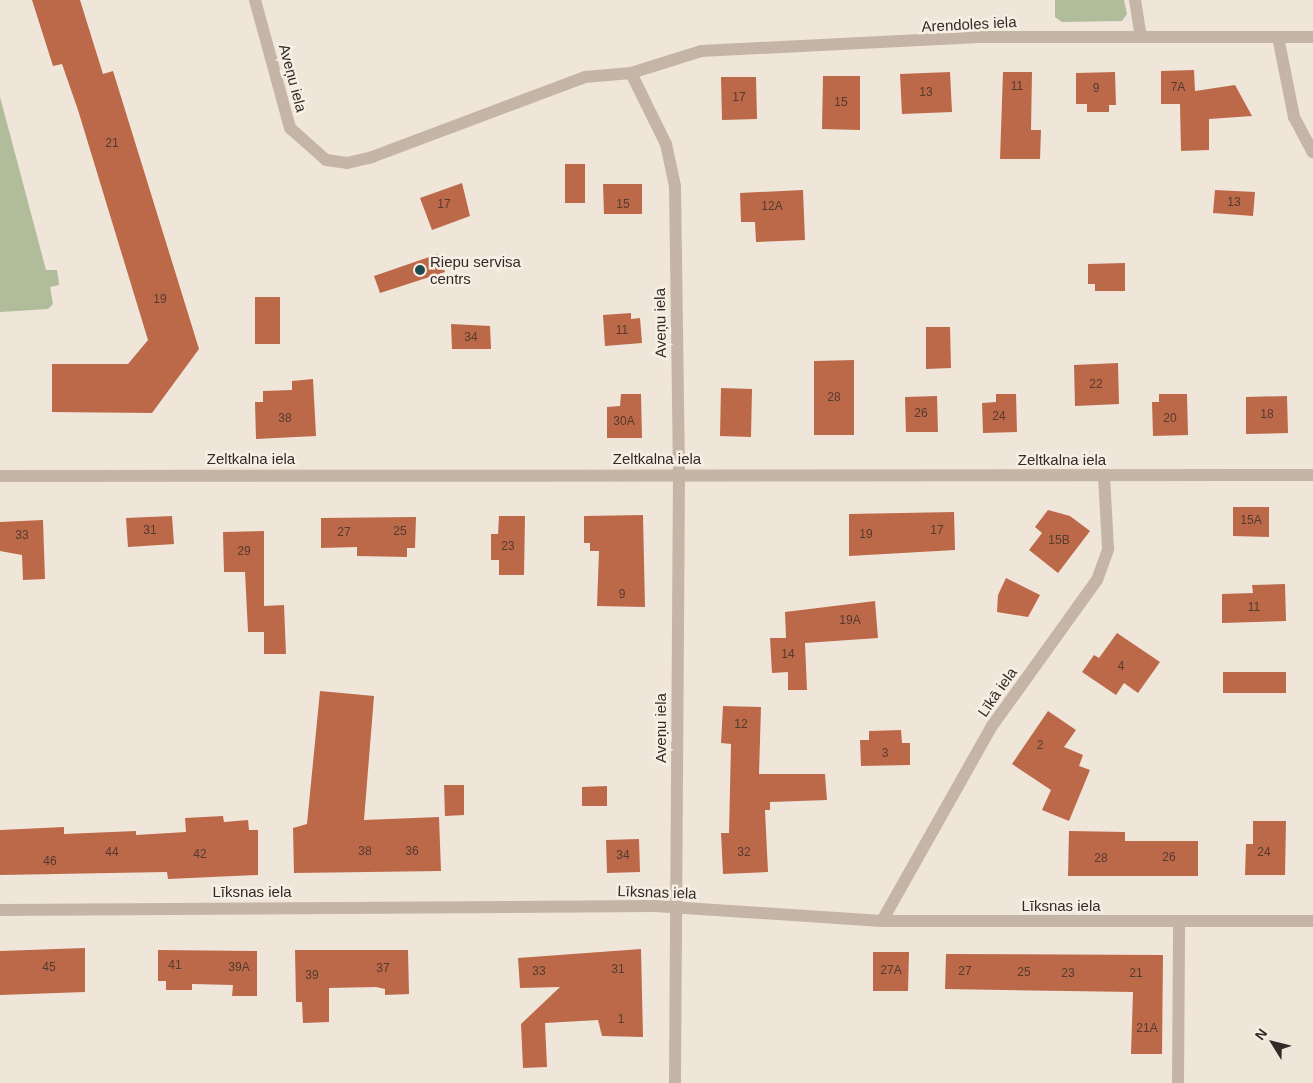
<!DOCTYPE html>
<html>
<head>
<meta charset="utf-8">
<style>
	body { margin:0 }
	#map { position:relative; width:1313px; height:1083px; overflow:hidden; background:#efe5d9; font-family:Arial,sans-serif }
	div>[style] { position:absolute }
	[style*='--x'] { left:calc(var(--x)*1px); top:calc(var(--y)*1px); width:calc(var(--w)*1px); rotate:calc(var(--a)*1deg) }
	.green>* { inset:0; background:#b0bc9a }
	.building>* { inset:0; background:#bc694a }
	.minor>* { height:12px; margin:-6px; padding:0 6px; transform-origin:6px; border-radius:6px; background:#c5b5a6 }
	.dots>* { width:14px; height:14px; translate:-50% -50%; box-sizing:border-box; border:2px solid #f7efe4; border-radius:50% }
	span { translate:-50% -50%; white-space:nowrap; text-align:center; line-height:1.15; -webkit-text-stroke:5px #f7efe4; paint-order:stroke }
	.number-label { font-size:12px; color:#543a2f }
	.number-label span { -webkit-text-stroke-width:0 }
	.street-label { font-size:15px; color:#322a26 }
	.poi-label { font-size:15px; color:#322a26 }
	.left { translate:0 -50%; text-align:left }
	.north { position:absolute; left:1248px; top:1018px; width:50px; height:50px; -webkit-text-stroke:4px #f7efe4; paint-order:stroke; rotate:306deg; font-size:14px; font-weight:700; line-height:20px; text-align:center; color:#322a26 }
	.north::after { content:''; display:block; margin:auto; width:18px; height:22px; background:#322a26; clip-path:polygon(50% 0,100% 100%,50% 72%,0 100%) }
</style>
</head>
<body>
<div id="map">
	<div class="green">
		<div style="clip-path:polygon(1055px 0,1124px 0,1127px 14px,1122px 21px,1062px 22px,1055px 17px)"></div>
		<div style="clip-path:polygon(0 97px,46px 270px,57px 270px,59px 285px,50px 287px,53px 304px,48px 309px,0 312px)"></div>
	</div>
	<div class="building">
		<div style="clip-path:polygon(32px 0,80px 0,103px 74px,113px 71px,199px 349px,152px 413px,52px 412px,52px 364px,128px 364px,148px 340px,78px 110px,62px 64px,53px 66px)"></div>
		<div style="clip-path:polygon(1194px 70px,1195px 91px,1235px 85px,1252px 116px,1209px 119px,1209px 150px,1181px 151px,1180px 104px,1161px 104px,1161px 71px)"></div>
		<div style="clip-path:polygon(950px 72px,952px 112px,902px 114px,900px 74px)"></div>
		<div style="clip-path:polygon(1003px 72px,1032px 72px,1031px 130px,1041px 130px,1040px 159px,1000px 159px)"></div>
		<div style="clip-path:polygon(1115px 72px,1116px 105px,1109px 105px,1109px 112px,1087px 112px,1087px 104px,1076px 104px,1076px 73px)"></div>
		<div style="clip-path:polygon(823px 76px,860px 76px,860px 130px,822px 129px)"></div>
		<div style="clip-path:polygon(721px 77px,756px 77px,757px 119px,722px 120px)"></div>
		<div style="clip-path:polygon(565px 164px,585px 164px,585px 203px,565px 203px)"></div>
		<div style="clip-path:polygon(462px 183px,470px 216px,432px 230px,420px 198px)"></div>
		<div style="clip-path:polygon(603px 184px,642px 184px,642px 214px,604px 214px)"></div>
		<div style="clip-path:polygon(803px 190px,805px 240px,756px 242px,755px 222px,741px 222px,740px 193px)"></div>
		<div style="clip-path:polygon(1215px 190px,1255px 192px,1253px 216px,1213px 213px)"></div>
		<div style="clip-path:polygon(438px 254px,445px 272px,380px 293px,374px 276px)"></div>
		<div style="clip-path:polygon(1125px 263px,1125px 291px,1095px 291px,1095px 284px,1088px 284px,1088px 264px)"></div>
		<div style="clip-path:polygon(255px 297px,280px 297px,280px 344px,255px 344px)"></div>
		<div style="clip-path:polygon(631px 313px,631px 319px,640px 318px,642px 343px,605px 346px,603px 315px)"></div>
		<div style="clip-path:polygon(451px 324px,490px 326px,491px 349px,452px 349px)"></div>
		<div style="clip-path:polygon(926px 327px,950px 327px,951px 368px,926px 369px)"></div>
		<div style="clip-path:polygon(854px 360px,854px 435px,814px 435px,814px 361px)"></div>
		<div style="clip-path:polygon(1118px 363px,1119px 404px,1075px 406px,1074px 365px)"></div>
		<div style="clip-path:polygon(313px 379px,316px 436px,256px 439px,255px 402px,263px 402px,263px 391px,292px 390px,292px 381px)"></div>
		<div style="clip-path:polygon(721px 388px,752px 389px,751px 437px,720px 436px)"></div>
		<div style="clip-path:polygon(621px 394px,641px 394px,642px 438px,607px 438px,607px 407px,620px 406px)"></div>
		<div style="clip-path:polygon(996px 394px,1016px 394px,1017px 432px,983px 433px,982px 403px,996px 402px)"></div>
		<div style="clip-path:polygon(1159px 394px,1187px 394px,1188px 435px,1153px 436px,1152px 402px,1159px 402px)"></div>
		<div style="clip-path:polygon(937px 396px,938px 432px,906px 432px,905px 397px)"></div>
		<div style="clip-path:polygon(1287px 396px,1288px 433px,1246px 434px,1246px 397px)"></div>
		<div style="clip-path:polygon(1233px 507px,1269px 507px,1269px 537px,1233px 536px)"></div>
		<div style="clip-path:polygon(1048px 510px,1070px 516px,1090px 531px,1058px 573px,1029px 550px,1042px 533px,1035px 527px)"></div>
		<div style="clip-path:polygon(954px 512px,955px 550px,849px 556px,849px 514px)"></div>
		<div style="clip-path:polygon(643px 515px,645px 607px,597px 606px,599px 551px,590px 551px,590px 543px,584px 543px,584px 516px)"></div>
		<div style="clip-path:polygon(172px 516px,174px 544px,128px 547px,126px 518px)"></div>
		<div style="clip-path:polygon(499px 516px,525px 516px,524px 575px,499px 575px,499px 560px,491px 560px,491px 534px,498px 534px)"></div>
		<div style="clip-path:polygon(416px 517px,415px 548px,407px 548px,407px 557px,357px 556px,357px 547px,321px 548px,321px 518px)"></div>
		<div style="clip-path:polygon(43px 520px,45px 579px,23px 580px,22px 555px,0 551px,0 522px)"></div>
		<div style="clip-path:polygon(264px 531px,264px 606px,284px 605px,286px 654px,264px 654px,264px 632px,248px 632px,245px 572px,224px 572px,223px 532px)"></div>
		<div style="clip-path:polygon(1006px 578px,1040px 595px,1028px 617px,997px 612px,998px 595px)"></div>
		<div style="clip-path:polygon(1285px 584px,1286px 621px,1222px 623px,1222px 594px,1253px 593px,1252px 585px)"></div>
		<div style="clip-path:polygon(875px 601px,878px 638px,805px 643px,807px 690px,788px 690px,788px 672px,772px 673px,770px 638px,786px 638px,785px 612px)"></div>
		<div style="clip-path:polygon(1117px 633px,1160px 662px,1138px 693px,1124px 683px,1116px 695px,1082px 672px,1094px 655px,1099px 658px)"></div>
		<div style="clip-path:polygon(1223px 672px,1286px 672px,1286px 693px,1223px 693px)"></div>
		<div style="clip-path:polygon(320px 691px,374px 696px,364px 820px,439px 817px,441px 871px,294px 873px,293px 828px,307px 824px)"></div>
		<div style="clip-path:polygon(723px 706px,761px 707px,759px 774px,825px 774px,827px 800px,770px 802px,770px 810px,765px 810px,768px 872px,723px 874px,721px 833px,729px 833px,731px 744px,721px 743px)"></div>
		<div style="clip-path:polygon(1048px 711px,1076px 730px,1064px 747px,1083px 755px,1079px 766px,1090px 770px,1069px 821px,1042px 810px,1051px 790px,1012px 764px)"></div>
		<div style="clip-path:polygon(901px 730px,902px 743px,910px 743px,910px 765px,861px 766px,860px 740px,869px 740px,869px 731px)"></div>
		<div style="clip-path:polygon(444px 785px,464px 785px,464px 815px,445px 816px)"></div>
		<div style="clip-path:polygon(607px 786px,607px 806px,582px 806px,582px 787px)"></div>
		<div style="clip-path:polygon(223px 816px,224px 822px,248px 820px,249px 830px,258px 830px,258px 875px,168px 879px,167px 872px,0 875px,0 830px,64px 827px,64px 834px,136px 831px,136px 835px,186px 832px,185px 818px)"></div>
		<div style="clip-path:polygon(1253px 821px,1286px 821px,1285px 875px,1245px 875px,1246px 844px,1253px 844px)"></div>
		<div style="clip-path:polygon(1069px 831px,1125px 832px,1125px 841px,1198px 841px,1198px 876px,1068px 876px)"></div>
		<div style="clip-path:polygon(639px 839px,640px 872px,607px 873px,606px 840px)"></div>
		<div style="clip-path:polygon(85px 948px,85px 992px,0 995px,0 951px)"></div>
		<div style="clip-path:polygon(641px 949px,643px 1037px,602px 1036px,598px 1020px,545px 1023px,547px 1067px,523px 1068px,521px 1024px,560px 987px,520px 988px,518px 958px)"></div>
		<div style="clip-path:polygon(158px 950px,257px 951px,257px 996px,232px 996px,233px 985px,192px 984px,192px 990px,166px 990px,166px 981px,158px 981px)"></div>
		<div style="clip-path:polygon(295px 950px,408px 950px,409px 994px,385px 995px,385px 989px,376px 987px,329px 988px,329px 1022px,303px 1023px,302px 1002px,296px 1002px)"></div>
		<div style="clip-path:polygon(873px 952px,909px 952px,908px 991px,873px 991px)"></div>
		<div style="clip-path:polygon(946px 954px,1163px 955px,1162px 1054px,1131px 1054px,1133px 992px,945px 989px)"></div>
	</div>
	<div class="minor">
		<div style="--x:255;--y:0;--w:133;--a:74.7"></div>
		<div style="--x:290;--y:128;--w:48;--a:41.6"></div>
		<div style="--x:326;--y:160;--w:21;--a:8"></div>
		<div style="--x:347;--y:163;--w:26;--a:-13"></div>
		<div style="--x:372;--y:157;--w:228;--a:-20.6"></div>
		<div style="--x:585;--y:77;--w:46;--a:-5"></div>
		<div style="--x:631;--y:73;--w:79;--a:63.8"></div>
		<div style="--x:666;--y:144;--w:43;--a:77.9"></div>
		<div style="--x:675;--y:186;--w:289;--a:89.2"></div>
		<div style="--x:679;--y:475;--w:608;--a:90.38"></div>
		<div style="--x:1135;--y:0;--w:37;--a:81"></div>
		<div style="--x:1278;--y:37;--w:82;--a:78.7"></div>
		<div style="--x:1294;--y:117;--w:40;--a:62"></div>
		<div style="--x:631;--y:73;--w:73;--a:-17.4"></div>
		<div style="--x:701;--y:51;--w:274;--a:-2.9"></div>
		<div style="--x:975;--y:37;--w:338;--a:0"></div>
		<div style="--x:0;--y:476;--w:1313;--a:-0.04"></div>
		<div style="--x:0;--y:910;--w:655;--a:-0.35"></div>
		<div style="--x:655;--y:906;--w:227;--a:3.8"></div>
		<div style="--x:882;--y:921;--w:431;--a:0"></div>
		<div style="--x:882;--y:921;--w:224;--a:-60.6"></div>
		<div style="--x:992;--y:726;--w:180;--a:-54.3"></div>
		<div style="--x:1097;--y:580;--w:33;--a:-70"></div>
		<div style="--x:1108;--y:549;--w:73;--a:-93.1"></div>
		<div style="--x:1178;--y:1083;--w:159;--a:-89.6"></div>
	</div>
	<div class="dots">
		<div style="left:420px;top:270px;background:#1f4b50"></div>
	</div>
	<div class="number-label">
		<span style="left:1017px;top:87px">11</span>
		<span style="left:1178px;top:88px">7A</span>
		<span style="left:1096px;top:89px">9</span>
		<span style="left:926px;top:93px">13</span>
		<span style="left:739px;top:98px">17</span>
		<span style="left:841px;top:103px">15</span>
		<span style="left:112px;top:144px">21</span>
		<span style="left:1234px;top:203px">13</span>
		<span style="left:444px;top:205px">17</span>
		<span style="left:623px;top:205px">15</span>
		<span style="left:772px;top:207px">12A</span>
		<span style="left:160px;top:300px">19</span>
		<span style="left:622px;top:331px">11</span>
		<span style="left:471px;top:338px">34</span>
		<span style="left:1096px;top:385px">22</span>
		<span style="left:834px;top:398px">28</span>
		<span style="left:921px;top:414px">26</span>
		<span style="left:1267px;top:415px">18</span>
		<span style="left:999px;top:417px">24</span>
		<span style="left:285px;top:419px">38</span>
		<span style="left:1170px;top:419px">20</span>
		<span style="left:624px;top:422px">30A</span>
		<span style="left:1251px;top:521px">15A</span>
		<span style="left:150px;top:531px">31</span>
		<span style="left:937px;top:531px">17</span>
		<span style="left:400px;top:532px">25</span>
		<span style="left:344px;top:533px">27</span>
		<span style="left:866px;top:535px">19</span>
		<span style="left:22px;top:536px">33</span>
		<span style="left:1059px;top:541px">15B</span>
		<span style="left:508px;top:547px">23</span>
		<span style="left:244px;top:552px">29</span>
		<span style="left:622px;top:595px">9</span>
		<span style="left:1254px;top:608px">11</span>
		<span style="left:850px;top:621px">19A</span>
		<span style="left:788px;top:655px">14</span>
		<span style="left:1121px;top:667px">4</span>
		<span style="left:741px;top:725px">12</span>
		<span style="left:1040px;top:746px">2</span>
		<span style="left:885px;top:754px">3</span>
		<span style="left:365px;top:852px">38</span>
		<span style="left:412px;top:852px">36</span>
		<span style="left:112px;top:853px">44</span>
		<span style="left:744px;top:853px">32</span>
		<span style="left:1264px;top:853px">24</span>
		<span style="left:200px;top:855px">42</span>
		<span style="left:623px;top:856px">34</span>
		<span style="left:1169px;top:858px">26</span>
		<span style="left:1101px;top:859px">28</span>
		<span style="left:50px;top:862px">46</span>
		<span style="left:175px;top:966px">41</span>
		<span style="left:49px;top:968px">45</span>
		<span style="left:239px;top:968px">39A</span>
		<span style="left:383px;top:969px">37</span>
		<span style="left:618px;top:970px">31</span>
		<span style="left:891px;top:971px">27A</span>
		<span style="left:539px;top:972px">33</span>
		<span style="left:965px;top:972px">27</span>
		<span style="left:1024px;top:973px">25</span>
		<span style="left:1068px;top:974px">23</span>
		<span style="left:1136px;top:974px">21</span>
		<span style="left:312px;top:976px">39</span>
		<span style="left:621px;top:1020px">1</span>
		<span style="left:1147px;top:1029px">21A</span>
	</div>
	<div class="street-label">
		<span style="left:969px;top:24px;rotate:-3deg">Arendoles iela</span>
		<span style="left:293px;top:78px;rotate:75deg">Aveņu iela</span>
		<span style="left:660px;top:323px;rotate:-91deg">Aveņu iela</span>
		<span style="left:251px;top:459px">Zeltkalna iela</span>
		<span style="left:657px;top:459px">Zeltkalna iela</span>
		<span style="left:1062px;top:460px">Zeltkalna iela</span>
		<span style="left:997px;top:692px;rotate:-55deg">Līkā iela</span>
		<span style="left:661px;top:728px;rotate:-90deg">Aveņu iela</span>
		<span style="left:252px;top:892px">Līksnas iela</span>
		<span style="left:657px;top:892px;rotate:2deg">Līksnas iela</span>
		<span style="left:1061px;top:906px">Līksnas iela</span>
	</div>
	<div class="poi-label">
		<span class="left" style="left:430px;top:270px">Riepu servisa<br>centrs</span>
	</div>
	<div class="north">N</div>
</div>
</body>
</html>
